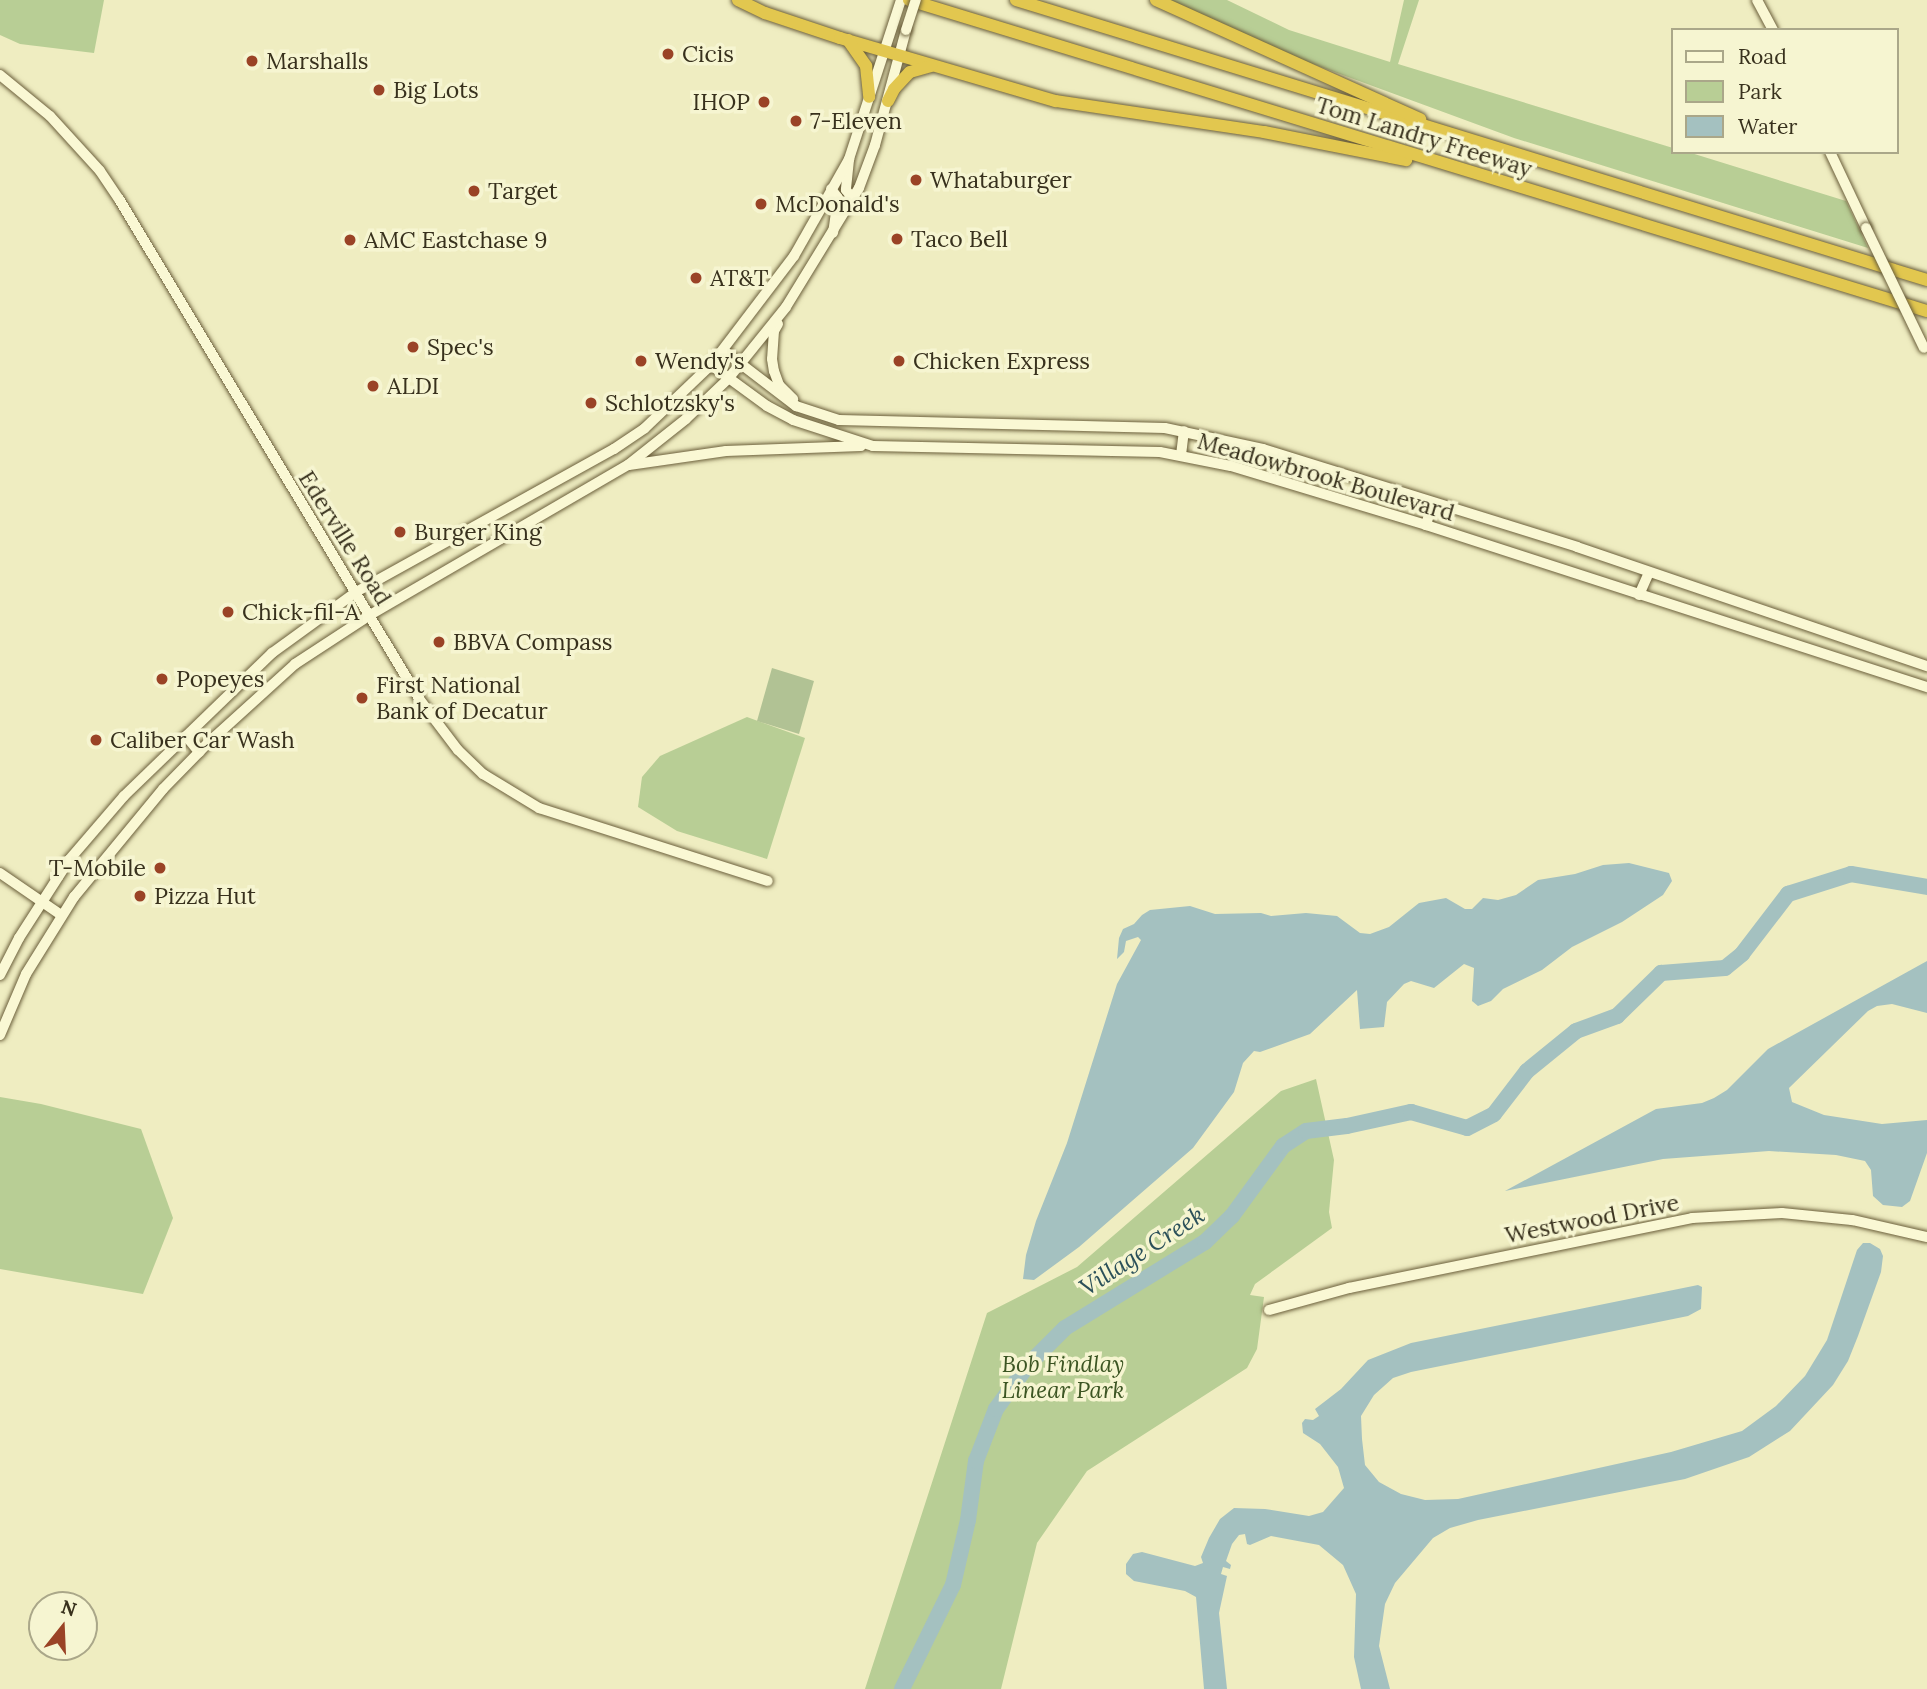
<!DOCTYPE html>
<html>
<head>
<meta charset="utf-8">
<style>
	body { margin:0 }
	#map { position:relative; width:1927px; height:1689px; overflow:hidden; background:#efedc1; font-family:Lora,serif }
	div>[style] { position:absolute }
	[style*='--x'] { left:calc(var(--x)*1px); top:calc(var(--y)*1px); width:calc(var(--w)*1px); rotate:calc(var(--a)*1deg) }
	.green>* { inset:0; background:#b8ce95 }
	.cemetery>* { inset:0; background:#b1c294 }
	.water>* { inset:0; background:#a4c1c0 }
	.river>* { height:16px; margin:-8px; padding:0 8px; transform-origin:8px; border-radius:8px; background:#a4c1c0 }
	.roads { filter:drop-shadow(0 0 2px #6b5f3b) drop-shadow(0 0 2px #6b5f3b) }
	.secondary>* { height:10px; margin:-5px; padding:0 5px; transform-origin:5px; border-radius:5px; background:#faf8d4 }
	.highway>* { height:12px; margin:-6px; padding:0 6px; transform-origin:6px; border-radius:6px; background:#e2c74f }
	.bridges { filter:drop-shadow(0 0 2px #6b5f3b) drop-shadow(0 0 2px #6b5f3b) }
	.secondary-bridge>* { height:10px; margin:-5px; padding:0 5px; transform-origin:5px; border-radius:5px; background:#faf8d4 }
	.dots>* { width:19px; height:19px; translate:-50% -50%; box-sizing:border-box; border:4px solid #f6f5d1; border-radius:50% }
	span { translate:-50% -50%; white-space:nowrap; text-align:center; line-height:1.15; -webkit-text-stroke:7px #f6f5d1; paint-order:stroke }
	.poi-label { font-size:23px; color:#38311d }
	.left { translate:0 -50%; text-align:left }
	.right { translate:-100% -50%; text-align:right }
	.street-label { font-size:23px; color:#38311d }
	.park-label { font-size:23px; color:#3c5523; font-style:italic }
	.water-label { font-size:24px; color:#2b5059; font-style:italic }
	.legend { position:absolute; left:1671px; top:28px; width:228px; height:126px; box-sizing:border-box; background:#f6f5d1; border:2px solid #aaa789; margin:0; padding:9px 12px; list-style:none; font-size:21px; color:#38311d }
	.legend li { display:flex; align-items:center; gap:14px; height:35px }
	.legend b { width:35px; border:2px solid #aaa789 }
	.north { position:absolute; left:28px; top:1591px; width:70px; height:70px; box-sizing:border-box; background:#f6f5d1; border:2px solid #aaa789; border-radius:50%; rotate:18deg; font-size:19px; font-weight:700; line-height:28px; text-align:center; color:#38311d }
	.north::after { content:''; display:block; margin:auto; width:24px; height:32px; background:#9a4326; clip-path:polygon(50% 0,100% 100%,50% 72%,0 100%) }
</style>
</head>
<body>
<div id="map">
	<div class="green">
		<div style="clip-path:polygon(0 0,104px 0,94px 53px,20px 44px,0 35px)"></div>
		<div style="clip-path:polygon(1169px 0,1227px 0,1289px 30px,1390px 62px,1404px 0,1419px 0,1398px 64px,1673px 148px,1673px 152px,1688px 152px,1846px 201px,1868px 248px,1514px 138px,1261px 45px)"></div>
		<div style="clip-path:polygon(747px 717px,805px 738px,767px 859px,677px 831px,638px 807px,642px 777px,660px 756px)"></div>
		<div style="clip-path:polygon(1316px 1079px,1334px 1160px,1329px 1212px,1332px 1228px,1255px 1284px,1250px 1295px,1264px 1297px,1257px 1349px,1247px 1368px,1087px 1471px,1037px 1543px,1001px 1689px,865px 1689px,987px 1313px,1077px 1267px,1281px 1091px)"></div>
		<div style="clip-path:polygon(0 1097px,41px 1104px,141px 1129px,173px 1218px,143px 1294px,0 1269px)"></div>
	</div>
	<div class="cemetery">
		<div style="clip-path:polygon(772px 668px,814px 681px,799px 734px,757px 721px)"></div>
	</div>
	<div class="water">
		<div style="clip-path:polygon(1629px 863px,1669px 873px,1672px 881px,1663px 895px,1622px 922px,1572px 947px,1542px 970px,1503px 989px,1491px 1001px,1478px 1006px,1472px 1001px,1474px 968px,1464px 964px,1434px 988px,1411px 981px,1404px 984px,1387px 1002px,1384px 1027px,1360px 1029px,1357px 990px,1310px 1034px,1260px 1052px,1254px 1051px,1243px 1063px,1234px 1092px,1193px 1148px,1079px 1247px,1034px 1280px,1023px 1279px,1026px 1255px,1036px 1221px,1067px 1143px,1117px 984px,1141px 940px,1138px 937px,1126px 941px,1124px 952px,1117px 959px,1119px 938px,1123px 929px,1134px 924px,1142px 915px,1150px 910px,1190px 906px,1215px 914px,1261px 913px,1271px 916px,1306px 913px,1337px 916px,1360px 933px,1370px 934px,1389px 927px,1419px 903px,1446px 898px,1465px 909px,1472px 909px,1483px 898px,1498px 900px,1516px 895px,1538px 880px,1575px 874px,1603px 865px)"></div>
		<div style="clip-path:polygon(1927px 961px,1927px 1013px,1892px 1004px,1877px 1006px,1868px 1011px,1789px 1088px,1792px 1102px,1824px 1115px,1882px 1124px,1927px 1120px,1927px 1153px,1910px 1201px,1902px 1207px,1883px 1205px,1873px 1196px,1871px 1170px,1865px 1161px,1836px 1155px,1769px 1151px,1663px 1159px,1505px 1191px,1656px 1109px,1702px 1103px,1714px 1098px,1727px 1090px,1768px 1049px)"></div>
		<div style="clip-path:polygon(1863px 1243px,1870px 1243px,1880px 1249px,1883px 1256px,1881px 1272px,1858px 1336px,1848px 1361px,1833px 1385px,1790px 1431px,1749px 1457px,1685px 1479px,1478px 1520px,1450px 1528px,1433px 1538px,1395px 1583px,1385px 1604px,1379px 1646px,1390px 1689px,1361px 1689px,1354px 1657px,1356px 1594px,1343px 1565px,1319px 1545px,1271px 1536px,1250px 1545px,1247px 1544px,1245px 1534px,1239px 1535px,1232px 1544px,1226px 1561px,1231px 1565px,1230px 1569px,1223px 1567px,1221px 1574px,1227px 1576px,1219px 1613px,1227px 1689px,1204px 1689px,1196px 1597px,1185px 1591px,1134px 1581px,1126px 1574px,1126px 1564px,1133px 1554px,1142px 1552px,1195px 1566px,1203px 1563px,1201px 1557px,1209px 1538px,1220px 1519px,1234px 1508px,1265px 1509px,1309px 1516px,1323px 1512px,1344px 1488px,1338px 1467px,1320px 1444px,1303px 1433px,1302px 1423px,1305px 1419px,1313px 1420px,1319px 1416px,1315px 1409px,1341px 1389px,1368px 1360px,1411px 1343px,1698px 1285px,1702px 1287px,1701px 1309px,1688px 1316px,1411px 1372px,1393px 1378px,1374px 1395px,1361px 1416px,1362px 1439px,1365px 1465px,1379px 1482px,1401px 1494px,1425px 1500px,1458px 1499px,1671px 1452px,1742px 1431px,1776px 1406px,1805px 1376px,1827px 1340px,1857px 1250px)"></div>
	</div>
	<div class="river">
		<div style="--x:902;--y:1689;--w:116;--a:-63.9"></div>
		<div style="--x:953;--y:1585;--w:67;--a:-77"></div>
		<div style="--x:968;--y:1520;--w:60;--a:-82.3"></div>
		<div style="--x:976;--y:1461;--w:56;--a:-69"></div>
		<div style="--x:996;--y:1409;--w:54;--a:-54"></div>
		<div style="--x:1028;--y:1365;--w:52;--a:-45"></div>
		<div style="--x:1065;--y:1328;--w:164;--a:-31.6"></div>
		<div style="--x:1205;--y:1242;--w:37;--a:-44"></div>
		<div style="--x:1232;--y:1216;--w:87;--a:-53.9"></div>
		<div style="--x:1283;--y:1146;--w:27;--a:-33"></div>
		<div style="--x:1306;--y:1131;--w:41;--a:-7"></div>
		<div style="--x:1347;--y:1126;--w:66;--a:-12.3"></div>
		<div style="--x:1411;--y:1112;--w:58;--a:15.9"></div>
		<div style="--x:1467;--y:1128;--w:30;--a:-27"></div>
		<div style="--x:1494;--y:1114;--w:54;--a:-52.5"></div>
		<div style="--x:1527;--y:1071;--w:63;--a:-39.2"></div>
		<div style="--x:1576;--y:1031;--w:44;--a:-20.1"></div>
		<div style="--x:1617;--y:1016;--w:62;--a:-44.3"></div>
		<div style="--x:1661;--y:973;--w:64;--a:-4.5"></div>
		<div style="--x:1725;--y:968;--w:22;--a:-39"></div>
		<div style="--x:1742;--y:954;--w:76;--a:-52.5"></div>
		<div style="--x:1788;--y:894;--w:66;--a:-17.6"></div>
		<div style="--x:1851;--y:874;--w:77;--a:9.7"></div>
	</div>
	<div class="roads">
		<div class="secondary">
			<div style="--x:1757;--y:0;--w:34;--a:62"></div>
			<div style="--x:0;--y:75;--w:65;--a:39.4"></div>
			<div style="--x:50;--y:116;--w:74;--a:47.7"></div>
			<div style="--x:100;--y:171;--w:34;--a:56"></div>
			<div style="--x:119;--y:199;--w:584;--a:59"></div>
			<div style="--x:420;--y:700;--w:63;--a:52.8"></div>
			<div style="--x:458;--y:750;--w:35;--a:44"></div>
			<div style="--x:483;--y:774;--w:66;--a:31.3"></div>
			<div style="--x:539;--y:808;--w:240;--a:17.7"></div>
			<div style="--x:1830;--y:152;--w:84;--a:64.7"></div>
			<div style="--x:849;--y:160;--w:30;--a:96"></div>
			<div style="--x:846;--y:190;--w:11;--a:52"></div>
			<div style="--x:831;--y:189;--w:11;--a:52"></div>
			<div style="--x:838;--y:198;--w:35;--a:98"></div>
			<div style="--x:778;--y:324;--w:8;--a:120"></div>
			<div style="--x:774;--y:331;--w:28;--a:94"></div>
			<div style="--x:772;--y:359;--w:12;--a:81"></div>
			<div style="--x:774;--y:371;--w:15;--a:70"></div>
			<div style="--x:779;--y:385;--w:20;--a:45"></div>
			<div style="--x:724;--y:351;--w:91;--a:37.4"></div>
			<div style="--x:796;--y:406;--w:45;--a:18"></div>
			<div style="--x:839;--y:420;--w:326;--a:1.4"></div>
			<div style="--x:1165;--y:428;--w:100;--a:12.1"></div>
			<div style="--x:1263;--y:449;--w:329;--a:17.3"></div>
			<div style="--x:1577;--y:547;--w:370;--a:18.8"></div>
			<div style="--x:711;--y:365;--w:69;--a:36.2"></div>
			<div style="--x:767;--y:406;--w:30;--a:28"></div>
			<div style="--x:793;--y:420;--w:84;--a:18"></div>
			<div style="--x:873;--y:446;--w:287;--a:1.2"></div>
			<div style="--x:1160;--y:452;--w:72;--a:11.2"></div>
			<div style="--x:1231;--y:466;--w:204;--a:16.8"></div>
			<div style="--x:1426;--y:525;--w:527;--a:17.92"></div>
			<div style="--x:1181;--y:455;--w:24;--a:-83"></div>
			<div style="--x:629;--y:465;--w:98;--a:-8.2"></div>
			<div style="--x:726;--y:451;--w:135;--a:-2.1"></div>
			<div style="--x:1426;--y:525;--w:22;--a:-74"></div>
			<div style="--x:1639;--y:595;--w:24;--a:-66"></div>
			<div style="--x:186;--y:736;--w:21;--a:51"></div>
			<div style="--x:0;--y:873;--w:74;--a:34.5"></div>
			<div style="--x:0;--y:975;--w:42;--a:-62.8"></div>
			<div style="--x:19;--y:938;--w:93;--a:-57.3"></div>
			<div style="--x:69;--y:860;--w:84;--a:-49.3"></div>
			<div style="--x:124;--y:796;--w:206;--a:-44"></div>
			<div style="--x:272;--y:653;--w:104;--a:-36"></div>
			<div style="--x:356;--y:592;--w:295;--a:-29"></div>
			<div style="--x:614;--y:449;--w:37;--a:-34"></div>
			<div style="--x:645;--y:428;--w:91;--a:-43.7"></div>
			<div style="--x:711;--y:365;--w:137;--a:-52.7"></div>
			<div style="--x:794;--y:256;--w:112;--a:-60.4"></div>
			<div style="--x:849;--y:159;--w:167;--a:-71.9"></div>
			<div style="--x:0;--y:1035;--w:66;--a:-66.9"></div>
			<div style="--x:26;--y:974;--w:91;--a:-58.1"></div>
			<div style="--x:74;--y:897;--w:140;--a:-50.5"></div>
			<div style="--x:163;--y:789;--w:66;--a:-45.6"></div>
			<div style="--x:209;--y:742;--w:116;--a:-42.2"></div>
			<div style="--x:295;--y:664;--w:90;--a:-33.2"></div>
			<div style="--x:370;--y:615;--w:298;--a:-30.2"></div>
			<div style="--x:628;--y:465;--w:74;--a:-38.4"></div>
			<div style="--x:686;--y:419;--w:58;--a:-43.6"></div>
			<div style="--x:728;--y:379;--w:92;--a:-51.1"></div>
			<div style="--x:786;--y:307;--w:140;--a:-58.5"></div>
			<div style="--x:859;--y:188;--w:46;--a:-69.6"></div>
			<div style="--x:875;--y:145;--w:119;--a:-74.9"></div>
			<div style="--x:1269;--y:1310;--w:83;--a:-15.4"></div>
			<div style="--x:1349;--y:1288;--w:350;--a:-11.5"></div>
			<div style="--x:1692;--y:1218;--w:90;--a:-3.2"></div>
			<div style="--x:1782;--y:1213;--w:70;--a:5.7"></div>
			<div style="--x:1852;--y:1220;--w:77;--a:12.8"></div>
		</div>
		<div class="highway">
			<div style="--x:738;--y:0;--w:30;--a:26"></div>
			<div style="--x:765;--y:13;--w:79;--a:18.4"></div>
			<div style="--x:840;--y:38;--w:225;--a:16.3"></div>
			<div style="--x:1056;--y:101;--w:210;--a:8.5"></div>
			<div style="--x:1264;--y:132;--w:145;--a:11.2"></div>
			<div style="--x:909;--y:0;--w:1064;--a:16.99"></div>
			<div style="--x:1016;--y:0;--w:953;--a:17.09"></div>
			<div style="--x:1156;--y:0;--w:290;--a:24.3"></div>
			<div style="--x:848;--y:40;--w:32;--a:55"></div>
			<div style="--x:866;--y:66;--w:31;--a:84"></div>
			<div style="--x:888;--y:101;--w:13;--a:-63"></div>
			<div style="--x:894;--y:89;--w:23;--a:-47"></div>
			<div style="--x:910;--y:72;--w:22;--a:-16"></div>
		</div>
	</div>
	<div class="bridges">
		<div class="secondary-bridge">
			<div style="--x:906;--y:30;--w:32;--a:-72"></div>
			<div style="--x:1866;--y:228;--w:133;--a:64.2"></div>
		</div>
	</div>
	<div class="dots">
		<div style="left:668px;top:54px;background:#9a4326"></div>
		<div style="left:252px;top:61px;background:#9a4326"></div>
		<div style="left:379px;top:90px;background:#9a4326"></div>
		<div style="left:764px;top:102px;background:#9a4326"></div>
		<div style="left:796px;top:121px;background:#9a4326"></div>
		<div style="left:916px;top:180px;background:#9a4326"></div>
		<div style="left:474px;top:191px;background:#9a4326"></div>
		<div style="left:761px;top:204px;background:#9a4326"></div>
		<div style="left:897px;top:239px;background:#9a4326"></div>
		<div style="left:350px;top:240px;background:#9a4326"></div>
		<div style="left:696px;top:278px;background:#9a4326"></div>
		<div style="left:413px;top:347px;background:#9a4326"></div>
		<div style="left:641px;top:361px;background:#9a4326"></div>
		<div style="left:899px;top:361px;background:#9a4326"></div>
		<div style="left:373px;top:386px;background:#9a4326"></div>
		<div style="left:591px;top:403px;background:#9a4326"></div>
		<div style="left:400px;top:532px;background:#9a4326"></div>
		<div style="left:228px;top:612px;background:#9a4326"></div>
		<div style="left:439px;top:642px;background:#9a4326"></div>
		<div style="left:162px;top:679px;background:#9a4326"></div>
		<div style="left:362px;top:698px;background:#9a4326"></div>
		<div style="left:96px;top:740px;background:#9a4326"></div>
		<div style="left:160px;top:868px;background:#9a4326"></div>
		<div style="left:140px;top:896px;background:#9a4326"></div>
	</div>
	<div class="poi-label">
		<span class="left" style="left:682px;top:54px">Cicis</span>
		<span class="left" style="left:266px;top:61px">Marshalls</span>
		<span class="left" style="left:393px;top:90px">Big Lots</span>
		<span class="right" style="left:750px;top:102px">IHOP</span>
		<span class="left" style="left:810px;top:121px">7-Eleven</span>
		<span class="left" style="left:930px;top:180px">Whataburger</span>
		<span class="left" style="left:488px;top:191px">Target</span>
		<span class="left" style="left:775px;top:204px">McDonald's</span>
		<span class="left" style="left:911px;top:239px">Taco Bell</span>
		<span class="left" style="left:364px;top:240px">AMC Eastchase 9</span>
		<span class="left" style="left:710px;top:278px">AT&amp;T</span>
		<span class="left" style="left:427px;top:347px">Spec's</span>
		<span class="left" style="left:655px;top:361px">Wendy's</span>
		<span class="left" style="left:913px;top:361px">Chicken Express</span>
		<span class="left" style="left:387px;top:386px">ALDI</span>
		<span class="left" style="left:605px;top:403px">Schlotzsky's</span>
		<span class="left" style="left:414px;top:532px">Burger King</span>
		<span class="left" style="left:242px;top:612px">Chick-fil-A</span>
		<span class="left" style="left:453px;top:642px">BBVA Compass</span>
		<span class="left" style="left:176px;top:679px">Popeyes</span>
		<span class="left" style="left:376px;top:698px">First National<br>Bank of Decatur</span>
		<span class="left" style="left:110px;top:740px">Caliber Car Wash</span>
		<span class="right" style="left:146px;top:868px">T-Mobile</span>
		<span class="left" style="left:154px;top:896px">Pizza Hut</span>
	</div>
	<div class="street-label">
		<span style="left:1424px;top:137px;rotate:17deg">Tom Landry Freeway</span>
		<span style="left:1326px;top:477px;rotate:16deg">Meadowbrook Boulevard</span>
		<span style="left:345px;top:538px;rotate:58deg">Ederville Road</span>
		<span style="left:1592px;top:1219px;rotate:-11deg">Westwood Drive</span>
	</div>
	<div class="park-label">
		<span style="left:1063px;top:1377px">Bob Findlay<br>Linear Park</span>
	</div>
	<div class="water-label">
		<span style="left:1142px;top:1251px;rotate:-33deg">Village Creek</span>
	</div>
	<ul class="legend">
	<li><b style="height:9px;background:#faf8d4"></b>Road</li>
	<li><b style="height:19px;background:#b8ce95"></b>Park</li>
	<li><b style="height:19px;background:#a4c1c0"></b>Water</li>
	</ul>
	<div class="north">N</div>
</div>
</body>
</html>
